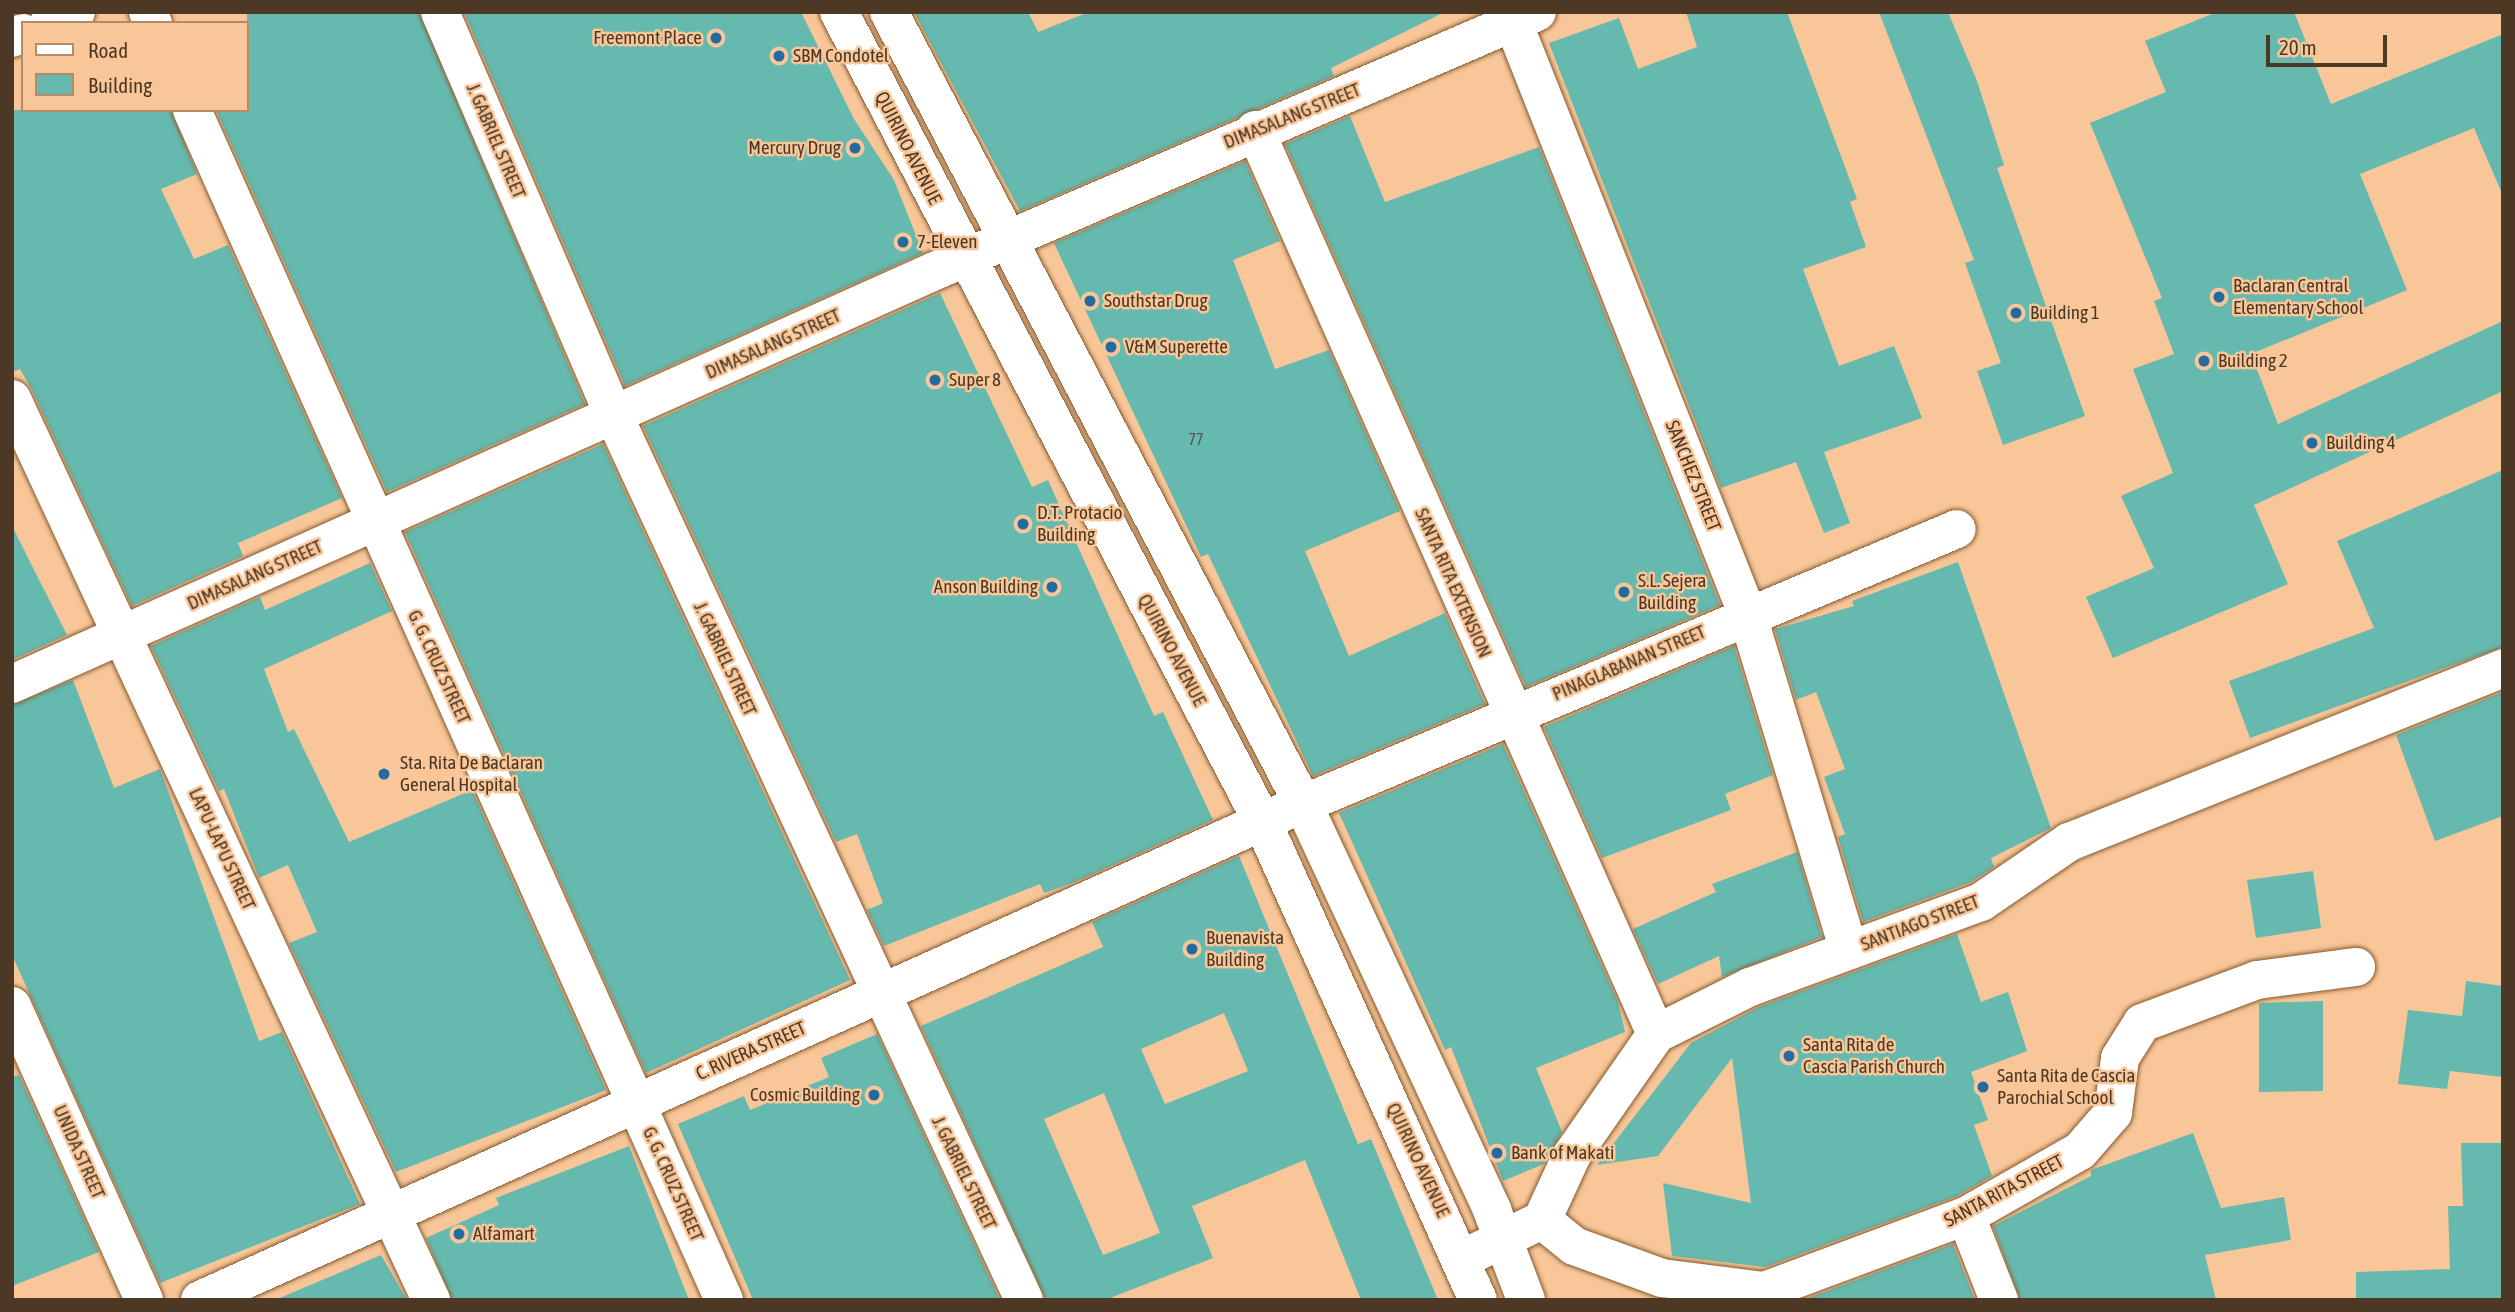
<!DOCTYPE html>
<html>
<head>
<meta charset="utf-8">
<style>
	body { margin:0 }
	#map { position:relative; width:2515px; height:1312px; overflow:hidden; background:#f8c698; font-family:"Asap Condensed",sans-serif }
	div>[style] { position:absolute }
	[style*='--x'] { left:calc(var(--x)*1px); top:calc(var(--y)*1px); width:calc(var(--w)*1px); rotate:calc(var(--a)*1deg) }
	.building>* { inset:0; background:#66b9ae }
	.roads { filter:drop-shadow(0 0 2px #85592d) drop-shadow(0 0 2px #85592d) }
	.street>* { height:38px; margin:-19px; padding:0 19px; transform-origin:19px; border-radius:19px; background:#fff }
	.secondary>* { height:38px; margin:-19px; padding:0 19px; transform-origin:19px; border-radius:19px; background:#fff }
	.dots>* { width:19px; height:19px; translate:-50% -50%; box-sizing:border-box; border:4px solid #f8c698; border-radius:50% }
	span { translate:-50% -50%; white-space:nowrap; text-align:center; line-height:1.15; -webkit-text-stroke:5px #f8c698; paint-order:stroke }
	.number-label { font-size:16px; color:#525847 }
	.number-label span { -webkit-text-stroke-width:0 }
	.poi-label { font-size:19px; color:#4c3825 }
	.right { translate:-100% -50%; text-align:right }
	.left { translate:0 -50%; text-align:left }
	.street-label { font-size:19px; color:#4c3825 }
	.frame { position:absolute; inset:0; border:14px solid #4c3825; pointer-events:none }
	.legend { position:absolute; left:21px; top:21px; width:228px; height:91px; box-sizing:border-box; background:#f8c698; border:2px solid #b38d6a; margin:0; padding:9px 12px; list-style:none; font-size:21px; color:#4c3825 }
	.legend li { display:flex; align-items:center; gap:14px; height:35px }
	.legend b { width:35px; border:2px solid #b38d6a }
	.scale { position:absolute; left:2266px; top:35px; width:121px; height:32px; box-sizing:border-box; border:4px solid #4c3825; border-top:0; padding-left:9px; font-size:21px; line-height:24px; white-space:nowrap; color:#4c3825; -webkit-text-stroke:5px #f8c698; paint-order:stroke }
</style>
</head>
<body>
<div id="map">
	<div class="building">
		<div style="clip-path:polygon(247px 12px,419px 12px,585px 404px,387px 492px,216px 110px,247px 110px)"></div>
		<div style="clip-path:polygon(464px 12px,801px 12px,854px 119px,894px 180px,923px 253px,625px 386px)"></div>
		<div style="clip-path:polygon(914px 12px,1028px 12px,1038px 32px,1089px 12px,1445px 12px,1331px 68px,1334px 76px,1020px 211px)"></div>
		<div style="clip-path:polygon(1686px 12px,1787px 12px,1857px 199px,1850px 202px,1866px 247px,1803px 269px,1839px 366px,1894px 346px,1922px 418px,1824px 452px,1850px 523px,1824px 533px,1796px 462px,1721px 488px,1549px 43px,1619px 18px,1638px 69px,1697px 47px)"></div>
		<div style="clip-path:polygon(1879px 12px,1948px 12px,1977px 81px,2004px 165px,1997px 168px,2085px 416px,2003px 445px,1977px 371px,2001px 363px,1965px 263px,1974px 260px)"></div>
		<div style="clip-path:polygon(2217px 12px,2294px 12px,2331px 104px,2503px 34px,2503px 196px,2474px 128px,2360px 174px,2407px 290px,2251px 354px,2278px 424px,2503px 321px,2503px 391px,2254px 505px,2288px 584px,2113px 658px,2086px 597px,2154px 568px,2121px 496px,2173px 473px,2133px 369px,2174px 354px,2154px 301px,2162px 298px,2090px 123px,2166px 92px,2145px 41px)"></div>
		<div style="clip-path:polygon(12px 110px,171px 110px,197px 174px,161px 189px,194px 259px,228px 245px,342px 498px,238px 543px,243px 556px,132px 606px,32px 390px,20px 369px,12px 372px)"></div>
		<div style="clip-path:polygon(1350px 116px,1385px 202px,1539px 147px,1720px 605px,1526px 687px,1285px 144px)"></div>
		<div style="clip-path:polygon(1245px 161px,1280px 241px,1233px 260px,1275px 369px,1329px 350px,1400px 511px,1305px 551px,1349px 656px,1445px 613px,1485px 704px,1313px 776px,1208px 554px,1201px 557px,1054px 243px)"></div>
		<div style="clip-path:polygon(940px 293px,1032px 487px,1048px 480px,1154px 716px,1163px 712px,1213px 820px,1075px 882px,1044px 893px,1040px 884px,884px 946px,867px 910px,883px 903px,857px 834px,836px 842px,643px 426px)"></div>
		<div style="clip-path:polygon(603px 444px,850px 980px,646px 1073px,405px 532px)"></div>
		<div style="clip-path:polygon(2503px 470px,2503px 647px,2250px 738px,2229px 681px,2374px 628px,2337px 541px)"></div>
		<div style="clip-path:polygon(12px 526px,67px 635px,12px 660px)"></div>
		<div style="clip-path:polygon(1958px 562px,2051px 828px,1991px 858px,1994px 867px,1971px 882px,1863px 922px,1838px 837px,1845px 834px,1824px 777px,1845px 769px,1816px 692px,1796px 700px,1775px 629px,1854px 606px,1852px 601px)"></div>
		<div style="clip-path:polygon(370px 563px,392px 611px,264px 669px,288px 732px,294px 729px,349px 842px,472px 790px,606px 1090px,396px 1172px,289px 943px,317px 932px,288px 865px,259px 878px,224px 789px,219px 791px,151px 646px,260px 597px,265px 610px)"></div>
		<div style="clip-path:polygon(1734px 646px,1773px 775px,1725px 794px,1731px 810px,1602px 858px,1544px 727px)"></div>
		<div style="clip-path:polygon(73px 680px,114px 788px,160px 769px,259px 1041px,282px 1032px,360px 1204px,160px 1283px,12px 955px,12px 705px)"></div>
		<div style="clip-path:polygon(2503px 692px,2503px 816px,2435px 841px,2396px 735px)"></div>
		<div style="clip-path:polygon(1503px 744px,1618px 1002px,1625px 1032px,1536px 1068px,1562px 1132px,1544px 1164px,1503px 1181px,1451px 1047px,1445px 1050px,1339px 813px)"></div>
		<div style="clip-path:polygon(1797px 852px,1822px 937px,1722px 977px,1719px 956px,1658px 984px,1633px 929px,1716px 892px,1712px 884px)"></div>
		<div style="clip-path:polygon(evenodd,1239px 856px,1358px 1144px,1371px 1139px,1438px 1300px,1361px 1300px,1305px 1160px,1192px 1206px,1213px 1258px,1105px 1300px,1046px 1300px,921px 1026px,1103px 947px,1092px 922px,1239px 856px,1224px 1013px,1248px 1071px,1165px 1104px,1141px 1049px,1224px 1013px,1239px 856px,1104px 1093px,1160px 1233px,1103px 1255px,1044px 1119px,1104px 1093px)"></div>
		<div style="clip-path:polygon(2313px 871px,2321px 928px,2256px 938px,2247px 880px)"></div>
		<div style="clip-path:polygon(1957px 934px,1981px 1002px,2008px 992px,2027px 1051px,1971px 1072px,1988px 1120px,1974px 1125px,1992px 1176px,1957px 1196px,1765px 1267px,1672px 1256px,1663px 1183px,1751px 1203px,1732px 1058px,1658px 1156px,1597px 1165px,1691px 1043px,1759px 1007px)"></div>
		<div style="clip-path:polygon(2466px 981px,2503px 986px,2503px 1077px,2450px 1071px,2447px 1089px,2398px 1084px,2408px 1010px,2462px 1016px)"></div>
		<div style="clip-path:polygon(2323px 1001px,2323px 1091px,2259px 1092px,2259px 1003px)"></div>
		<div style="clip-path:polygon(877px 1034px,1000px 1300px,753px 1300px,678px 1124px,744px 1096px,750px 1110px,829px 1077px,821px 1058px)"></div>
		<div style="clip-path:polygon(19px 1075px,99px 1252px,12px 1286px,12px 1077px)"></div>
		<div style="clip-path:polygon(2193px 1133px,2221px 1208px,2284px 1197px,2291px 1240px,2205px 1255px,2216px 1300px,2020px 1300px,1993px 1226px,2091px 1176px,2091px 1170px)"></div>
		<div style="clip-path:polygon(2461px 1143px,2503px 1143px,2503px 1300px,2356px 1300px,2356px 1272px,2450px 1269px,2448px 1206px,2463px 1206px)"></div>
		<div style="clip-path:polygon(629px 1146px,689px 1300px,452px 1300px,426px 1238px,499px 1205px,496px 1198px)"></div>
		<div style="clip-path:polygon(1953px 1244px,1975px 1300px,1803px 1300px)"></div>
		<div style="clip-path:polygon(381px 1255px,407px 1300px,275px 1300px)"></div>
	</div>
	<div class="roads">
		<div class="street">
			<div style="--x:148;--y:12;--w:12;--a:66"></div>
			<div style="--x:440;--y:12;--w:440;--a:66.7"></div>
			<div style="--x:614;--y:416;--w:974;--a:65.12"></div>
			<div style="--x:1509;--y:12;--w:646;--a:68.4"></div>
			<div style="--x:1747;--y:613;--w:352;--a:73.2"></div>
			<div style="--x:49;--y:23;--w:29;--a:-22"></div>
			<div style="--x:12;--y:38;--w:12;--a:-24"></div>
			<div style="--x:192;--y:110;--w:1304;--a:65.91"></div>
			<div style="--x:1255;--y:130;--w:989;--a:66.08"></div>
			<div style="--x:12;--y:399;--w:994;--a:65.06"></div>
			<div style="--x:12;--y:684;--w:1013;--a:-24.11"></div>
			<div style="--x:937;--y:270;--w:653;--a:-23.27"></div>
			<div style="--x:1303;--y:804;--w:709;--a:-22.81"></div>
			<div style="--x:12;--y:1006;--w:322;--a:65.8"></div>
			<div style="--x:1966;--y:1216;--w:90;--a:68.6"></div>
			<div style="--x:1542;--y:1220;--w:41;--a:39.1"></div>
			<div style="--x:1574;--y:1246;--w:94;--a:20"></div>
			<div style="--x:1662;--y:1278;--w:103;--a:7.3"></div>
			<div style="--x:1764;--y:1291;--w:215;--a:-20.4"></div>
			<div style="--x:1966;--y:1216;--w:131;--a:-29.7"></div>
			<div style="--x:2080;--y:1151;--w:50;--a:-49"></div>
			<div style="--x:2113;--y:1113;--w:55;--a:-82.7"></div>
			<div style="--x:2120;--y:1058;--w:41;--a:-57.8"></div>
			<div style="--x:2142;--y:1023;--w:123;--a:-20.5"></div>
			<div style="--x:2257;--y:980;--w:100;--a:-7.5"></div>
			<div style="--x:1462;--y:1259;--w:89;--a:-26"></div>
			<div style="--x:1542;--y:1220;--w:72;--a:-65.2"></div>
			<div style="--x:1572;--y:1155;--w:147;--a:-55.2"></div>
			<div style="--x:1656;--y:1034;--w:105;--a:-26.6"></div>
			<div style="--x:1750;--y:987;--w:246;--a:-20.2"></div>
			<div style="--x:1981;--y:902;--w:107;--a:-34.3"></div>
			<div style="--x:2069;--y:842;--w:468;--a:-21.8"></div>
		</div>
		<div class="secondary">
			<div style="--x:839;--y:12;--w:913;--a:62.4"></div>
			<div style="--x:1262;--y:821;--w:525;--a:65.73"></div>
			<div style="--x:889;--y:12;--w:894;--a:62.4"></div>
			<div style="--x:1303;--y:804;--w:448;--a:65"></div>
			<div style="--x:1492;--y:1210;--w:96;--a:69.3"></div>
			<div style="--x:200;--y:1300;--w:1191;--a:-24.24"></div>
		</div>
	</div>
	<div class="dots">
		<div style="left:716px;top:38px;background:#236b9f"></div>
		<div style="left:779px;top:56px;background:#236b9f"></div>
		<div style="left:855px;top:148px;background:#236b9f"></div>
		<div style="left:903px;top:242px;background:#236b9f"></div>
		<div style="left:2219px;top:297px;background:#236b9f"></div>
		<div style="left:1090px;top:301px;background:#236b9f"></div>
		<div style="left:2016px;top:313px;background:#236b9f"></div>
		<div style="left:1111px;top:347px;background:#236b9f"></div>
		<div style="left:2204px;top:361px;background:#236b9f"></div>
		<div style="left:935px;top:380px;background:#236b9f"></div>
		<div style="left:2312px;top:443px;background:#236b9f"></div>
		<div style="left:1023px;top:524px;background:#236b9f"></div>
		<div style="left:1052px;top:587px;background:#236b9f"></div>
		<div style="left:1624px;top:592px;background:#236b9f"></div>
		<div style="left:384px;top:774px;background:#236b9f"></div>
		<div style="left:1192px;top:949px;background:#236b9f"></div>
		<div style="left:1789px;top:1056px;background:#236b9f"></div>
		<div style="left:1983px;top:1087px;background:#236b9f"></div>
		<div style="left:874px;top:1095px;background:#236b9f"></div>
		<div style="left:1497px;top:1153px;background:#236b9f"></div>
		<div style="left:459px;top:1234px;background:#236b9f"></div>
	</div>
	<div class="number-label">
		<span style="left:1196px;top:439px">77</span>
	</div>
	<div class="poi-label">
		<span class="right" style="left:702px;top:38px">Freemont Place</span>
		<span class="left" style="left:793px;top:56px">SBM Condotel</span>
		<span class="right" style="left:841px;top:148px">Mercury Drug</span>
		<span class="left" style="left:917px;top:242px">7-Eleven</span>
		<span class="left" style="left:2233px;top:297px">Baclaran Central<br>Elementary School</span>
		<span class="left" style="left:1104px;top:301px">Southstar Drug</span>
		<span class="left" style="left:2030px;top:313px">Building 1</span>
		<span class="left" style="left:1125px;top:347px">V&amp;M Superette</span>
		<span class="left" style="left:2218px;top:361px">Building 2</span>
		<span class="left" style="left:949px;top:380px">Super 8</span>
		<span class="left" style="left:2326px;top:443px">Building 4</span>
		<span class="left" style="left:1037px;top:524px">D.T. Protacio<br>Building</span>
		<span class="left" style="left:1638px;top:592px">S.L. Sejera<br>Building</span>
		<span class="right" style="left:1038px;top:587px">Anson Building</span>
		<span class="left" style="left:400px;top:774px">Sta. Rita De Baclaran<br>General Hospital</span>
		<span class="left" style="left:1206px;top:949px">Buenavista<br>Building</span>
		<span class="left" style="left:1803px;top:1056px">Santa Rita de<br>Cascia Parish Church</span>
		<span class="left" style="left:1997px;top:1087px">Santa Rita de Cascia<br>Parochial School</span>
		<span class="right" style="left:860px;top:1095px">Cosmic Building</span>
		<span class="left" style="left:1511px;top:1153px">Bank of Makati</span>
		<span class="left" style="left:473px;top:1234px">Alfamart</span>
	</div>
	<div class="street-label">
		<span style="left:1292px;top:116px;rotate:-22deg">DIMASALANG STREET</span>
		<span style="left:496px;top:141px;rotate:67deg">J. GABRIEL STREET</span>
		<span style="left:908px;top:148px;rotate:63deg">QUIRINO AVENUE</span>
		<span style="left:773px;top:344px;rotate:-24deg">DIMASALANG STREET</span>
		<span style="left:1693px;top:476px;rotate:68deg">SANCHEZ STREET</span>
		<span style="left:255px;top:575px;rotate:-24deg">DIMASALANG STREET</span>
		<span style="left:1453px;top:583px;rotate:66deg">SANTA RITA EXTENSION</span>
		<span style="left:1172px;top:650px;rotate:62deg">QUIRINO AVENUE</span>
		<span style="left:725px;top:659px;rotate:65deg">J. GABRIEL STREET</span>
		<span style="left:1629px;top:663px;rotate:-23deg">PINAGLABANAN STREET</span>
		<span style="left:439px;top:667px;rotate:65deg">G. G. CRUZ STREET</span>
		<span style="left:222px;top:849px;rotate:65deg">LAPU-LAPU STREET</span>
		<span style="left:1920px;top:923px;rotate:-21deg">SANTIAGO STREET</span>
		<span style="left:751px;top:1051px;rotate:-24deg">C. RIVERA STREET</span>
		<span style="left:79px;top:1152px;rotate:66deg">UNIDA STREET</span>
		<span style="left:1418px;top:1160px;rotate:65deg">QUIRINO AVENUE</span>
		<span style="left:964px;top:1173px;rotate:64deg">J. GABRIEL STREET</span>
		<span style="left:673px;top:1184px;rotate:66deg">G. G. CRUZ STREET</span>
		<span style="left:2004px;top:1191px;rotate:-28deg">SANTA RITA STREET</span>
	</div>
	<div class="frame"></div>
	<ul class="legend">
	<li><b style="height:9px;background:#fff"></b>Road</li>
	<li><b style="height:19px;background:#66b9ae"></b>Building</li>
	</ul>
	<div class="scale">20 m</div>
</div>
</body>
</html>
